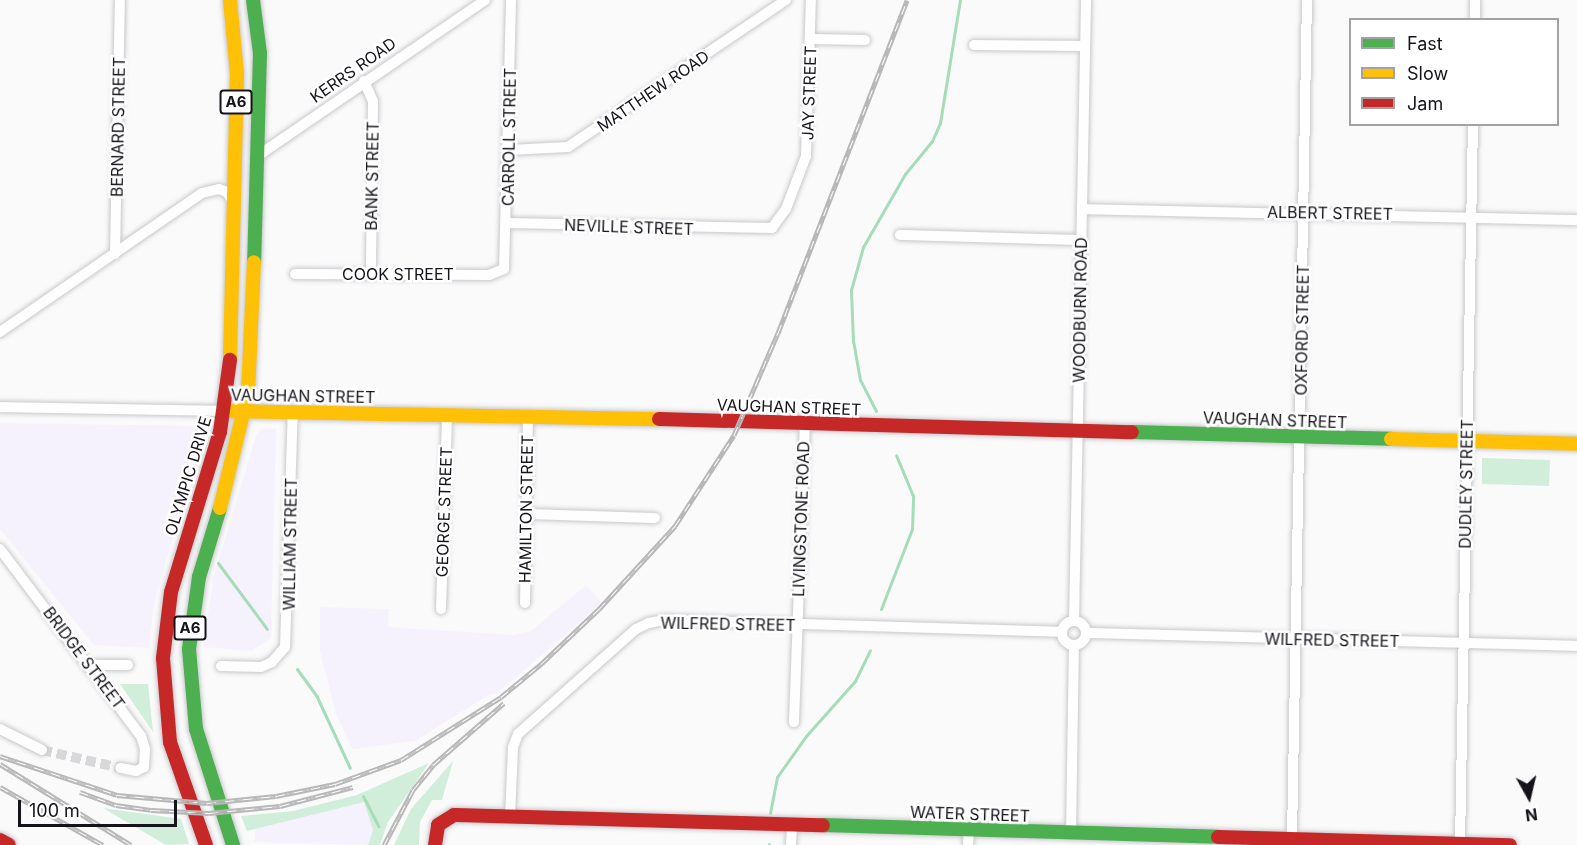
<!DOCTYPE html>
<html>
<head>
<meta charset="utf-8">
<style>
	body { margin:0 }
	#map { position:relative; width:1577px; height:845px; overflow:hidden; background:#fafafb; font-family:Inter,sans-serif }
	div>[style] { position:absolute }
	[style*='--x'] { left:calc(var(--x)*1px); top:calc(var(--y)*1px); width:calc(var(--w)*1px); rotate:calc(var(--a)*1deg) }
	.built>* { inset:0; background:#f6f2fd }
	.green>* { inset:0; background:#d0eed9 }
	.stream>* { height:3px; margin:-1.5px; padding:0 1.5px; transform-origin:1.5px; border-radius:1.5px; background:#a7dcb8 }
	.street-tunnel>* { height:10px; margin-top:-5px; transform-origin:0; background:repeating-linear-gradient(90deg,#d8d7d9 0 10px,transparent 0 15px) }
	.roads { filter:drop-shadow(0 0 2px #c9c8cb) drop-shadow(0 0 2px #c9c8cb) }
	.street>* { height:10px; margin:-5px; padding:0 5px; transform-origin:5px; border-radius:5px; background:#fefefe }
	.street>.ring { margin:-5px; padding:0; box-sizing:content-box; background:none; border:10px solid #fefefe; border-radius:50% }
	.fast>* { height:14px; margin:-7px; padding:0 7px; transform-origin:7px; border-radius:7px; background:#4caf50 }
	.slow>* { height:14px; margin:-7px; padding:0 7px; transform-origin:7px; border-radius:7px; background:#ffc107 }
	.jam>* { height:14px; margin:-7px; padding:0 7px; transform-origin:7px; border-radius:7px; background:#c62828 }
	.rail>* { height:5px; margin-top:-2.5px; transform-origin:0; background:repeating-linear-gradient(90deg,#fff 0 9px,#b8b8b9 0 18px); box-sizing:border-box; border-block:2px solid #b8b8b9 }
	span { translate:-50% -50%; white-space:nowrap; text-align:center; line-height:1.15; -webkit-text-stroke:5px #fff; paint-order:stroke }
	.shield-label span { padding:2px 4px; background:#fff; border:2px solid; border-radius:4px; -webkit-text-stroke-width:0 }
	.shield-label { font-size:15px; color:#16131a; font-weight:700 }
	.street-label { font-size:16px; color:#16131a }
	.legend { position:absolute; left:1349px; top:18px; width:210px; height:108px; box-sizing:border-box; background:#fff; border:2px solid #a2a1a3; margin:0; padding:8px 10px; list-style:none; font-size:18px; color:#16131a }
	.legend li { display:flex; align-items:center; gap:12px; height:30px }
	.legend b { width:30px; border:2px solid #a2a1a3 }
	.north { position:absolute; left:1499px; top:767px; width:60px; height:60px; -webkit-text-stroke:4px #fff; paint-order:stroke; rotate:172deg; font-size:16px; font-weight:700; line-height:24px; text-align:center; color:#16131a }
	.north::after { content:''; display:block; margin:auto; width:21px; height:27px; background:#16131a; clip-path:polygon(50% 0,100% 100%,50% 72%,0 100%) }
	.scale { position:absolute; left:18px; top:800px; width:159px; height:27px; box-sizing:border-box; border:3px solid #16131a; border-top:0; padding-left:8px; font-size:18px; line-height:21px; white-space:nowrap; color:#16131a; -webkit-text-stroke:4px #fff; paint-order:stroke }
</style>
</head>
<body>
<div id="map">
	<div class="built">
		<div style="clip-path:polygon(0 423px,200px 426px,202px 436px,154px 604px,149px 648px,94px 645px,0 529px)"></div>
		<div style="clip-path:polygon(262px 428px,276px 429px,271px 638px,251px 651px,203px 647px,214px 575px,256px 436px)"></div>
		<div style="clip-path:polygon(586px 585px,602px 603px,498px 693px,490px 694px,415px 741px,353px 749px,350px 745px,336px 714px,320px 652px,320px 607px,389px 609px,388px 627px,513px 635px,531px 631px)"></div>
		<div style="clip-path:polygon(364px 802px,374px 830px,368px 845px,254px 842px,256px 826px)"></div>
	</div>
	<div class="green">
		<div style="clip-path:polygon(1482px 458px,1550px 460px,1549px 486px,1482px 484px)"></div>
		<div style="clip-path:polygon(120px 684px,148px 684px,153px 732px)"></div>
		<div style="clip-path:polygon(453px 761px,442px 800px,432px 800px,420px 822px,419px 845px,394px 845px,411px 809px)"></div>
		<div style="clip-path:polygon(429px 763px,388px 822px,380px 845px,368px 845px,373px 830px,364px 802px,247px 831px,241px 816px,293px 811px,357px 795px)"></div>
		<div style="clip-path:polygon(103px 808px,181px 819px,189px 844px,166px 845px)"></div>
	</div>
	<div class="stream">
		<div style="--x:876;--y:411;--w:35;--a:-117"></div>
		<div style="--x:860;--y:380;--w:39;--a:-100"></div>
		<div style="--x:853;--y:342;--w:52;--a:-92.2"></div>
		<div style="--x:851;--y:290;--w:45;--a:-74.4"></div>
		<div style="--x:863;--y:247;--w:84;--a:-60.1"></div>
		<div style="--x:905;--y:174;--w:43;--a:-50.7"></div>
		<div style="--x:932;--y:141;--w:20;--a:-66"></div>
		<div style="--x:940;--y:123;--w:125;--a:-80.8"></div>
		<div style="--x:218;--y:563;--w:82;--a:53.4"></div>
		<div style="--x:881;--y:609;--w:86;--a:-68.8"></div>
		<div style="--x:912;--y:529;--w:33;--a:-88"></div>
		<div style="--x:913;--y:496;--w:44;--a:-112.5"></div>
		<div style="--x:297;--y:669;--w:34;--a:54"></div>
		<div style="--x:317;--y:697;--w:78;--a:65.1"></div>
		<div style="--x:363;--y:796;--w:34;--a:63"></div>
		<div style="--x:770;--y:813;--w:37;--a:-79"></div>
		<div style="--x:777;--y:777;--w:50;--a:-54.7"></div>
		<div style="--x:806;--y:736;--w:74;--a:-48.3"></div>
		<div style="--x:855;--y:681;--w:34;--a:-64"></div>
		<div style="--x:769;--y:845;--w:1;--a:-90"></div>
	</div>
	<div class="street-tunnel">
		<div style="--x:42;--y:750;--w:80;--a:13"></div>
	</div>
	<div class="roads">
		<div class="street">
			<div style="--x:1475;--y:20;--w:20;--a:-90"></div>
			<div style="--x:811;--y:39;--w:54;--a:1.1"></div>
			<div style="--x:974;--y:45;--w:111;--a:0.5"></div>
			<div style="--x:364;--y:81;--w:22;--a:66"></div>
			<div style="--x:373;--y:101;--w:173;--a:90.7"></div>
			<div style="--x:509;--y:150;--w:59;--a:-2.9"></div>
			<div style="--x:568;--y:147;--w:263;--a:-34"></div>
			<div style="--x:259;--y:155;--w:274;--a:-34.4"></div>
			<div style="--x:1082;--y:209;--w:495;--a:1.3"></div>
			<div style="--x:507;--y:223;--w:265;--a:1.1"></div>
			<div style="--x:772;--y:228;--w:24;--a:-54"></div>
			<div style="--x:786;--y:209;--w:57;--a:-69.3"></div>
			<div style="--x:806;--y:156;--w:156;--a:-88.2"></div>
			<div style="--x:900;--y:235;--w:182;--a:1.6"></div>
			<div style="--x:115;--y:254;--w:254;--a:-88.9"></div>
			<div style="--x:295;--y:274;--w:194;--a:0.3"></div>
			<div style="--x:489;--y:275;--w:16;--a:-22"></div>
			<div style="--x:504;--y:269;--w:269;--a:-88.5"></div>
			<div style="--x:0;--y:332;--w:245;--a:-34.5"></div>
			<div style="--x:202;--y:193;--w:17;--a:-13"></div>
			<div style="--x:219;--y:189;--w:9;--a:21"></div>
			<div style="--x:227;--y:192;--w:9;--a:58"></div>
			<div style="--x:0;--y:407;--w:224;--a:1"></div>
			<div style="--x:526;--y:514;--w:129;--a:1.8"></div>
			<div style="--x:0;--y:549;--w:234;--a:53"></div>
			<div style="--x:141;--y:736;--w:14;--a:73"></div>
			<div style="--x:145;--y:749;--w:18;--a:93"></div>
			<div style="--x:144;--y:767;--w:9;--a:153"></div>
			<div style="--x:136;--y:771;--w:16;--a:-169"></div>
			<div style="--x:525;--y:603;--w:187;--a:-89.1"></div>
			<div style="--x:441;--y:609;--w:195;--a:-88.2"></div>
			<div class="ring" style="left:1062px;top:621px;width:14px;height:14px"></div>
			<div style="--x:1074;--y:621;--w:621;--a:-88.89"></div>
			<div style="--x:1087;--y:633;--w:490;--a:1.5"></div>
			<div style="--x:91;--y:665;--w:37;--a:0"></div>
			<div style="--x:221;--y:666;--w:40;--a:1.4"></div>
			<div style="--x:261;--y:667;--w:12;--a:-24"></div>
			<div style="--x:272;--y:662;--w:20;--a:-49"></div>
			<div style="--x:285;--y:647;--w:235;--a:-88.1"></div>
			<div style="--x:794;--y:722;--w:298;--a:-87.9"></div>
			<div style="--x:0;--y:729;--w:47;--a:26.6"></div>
			<div style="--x:510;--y:817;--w:70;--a:-87.5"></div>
			<div style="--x:513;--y:747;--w:14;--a:-69"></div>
			<div style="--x:518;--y:734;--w:158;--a:-41.7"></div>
			<div style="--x:636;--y:629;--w:14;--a:-25"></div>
			<div style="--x:649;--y:623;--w:16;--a:-11"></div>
			<div style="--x:665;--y:620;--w:397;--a:1.7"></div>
			<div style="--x:1071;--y:833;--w:188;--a:-89.1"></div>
			<div style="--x:1292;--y:839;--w:839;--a:-88.98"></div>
			<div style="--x:1460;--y:844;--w:720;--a:-88.97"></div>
			<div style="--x:791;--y:845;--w:20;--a:-87"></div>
			<div style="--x:968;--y:845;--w:15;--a:-86"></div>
		</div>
		<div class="fast">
			<div style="--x:253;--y:0;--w:53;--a:82.5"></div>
			<div style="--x:260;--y:53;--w:209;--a:91.6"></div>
			<div style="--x:1132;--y:432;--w:259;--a:1.5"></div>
			<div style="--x:220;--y:508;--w:72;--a:106.9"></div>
			<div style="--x:199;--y:577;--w:73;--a:97.9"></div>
			<div style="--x:189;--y:649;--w:80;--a:85"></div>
			<div style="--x:196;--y:729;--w:122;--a:72.3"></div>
			<div style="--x:823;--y:825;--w:395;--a:1.7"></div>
		</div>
		<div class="slow">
			<div style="--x:230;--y:0;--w:74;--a:84.6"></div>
			<div style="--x:237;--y:74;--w:286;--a:91.4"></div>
			<div style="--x:224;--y:411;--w:435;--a:1.1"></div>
			<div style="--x:1391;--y:439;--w:186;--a:1.5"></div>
			<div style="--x:220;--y:508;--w:118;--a:-76.3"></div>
			<div style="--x:248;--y:393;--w:131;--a:-87.4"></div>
		</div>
		<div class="jam">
			<div style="--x:659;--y:419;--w:473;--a:1.6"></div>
			<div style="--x:1218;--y:837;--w:292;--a:1.6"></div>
			<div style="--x:0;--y:840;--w:10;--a:29"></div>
			<div style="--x:206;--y:845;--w:109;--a:-109.3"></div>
			<div style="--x:170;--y:742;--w:84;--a:-94.8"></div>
			<div style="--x:163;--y:658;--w:66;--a:-83.1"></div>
			<div style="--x:171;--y:592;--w:167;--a:-73"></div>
			<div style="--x:220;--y:432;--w:73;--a:-82.1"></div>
			<div style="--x:435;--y:845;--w:20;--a:-81"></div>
			<div style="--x:438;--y:825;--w:19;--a:-32"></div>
			<div style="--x:454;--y:815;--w:369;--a:1.6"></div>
		</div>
	</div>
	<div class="rail">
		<div style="--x:0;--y:756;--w:123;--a:18.4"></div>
		<div style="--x:117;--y:795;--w:90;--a:5.1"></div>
		<div style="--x:207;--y:803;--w:69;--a:-5.8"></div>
		<div style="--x:276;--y:796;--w:60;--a:-11.5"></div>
		<div style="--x:335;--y:784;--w:70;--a:-20"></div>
		<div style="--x:401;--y:760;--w:118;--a:-32.2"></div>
		<div style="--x:501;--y:697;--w:52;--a:-39.5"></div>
		<div style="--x:541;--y:664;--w:80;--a:-43.5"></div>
		<div style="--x:599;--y:609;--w:113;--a:-47.5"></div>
		<div style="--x:675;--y:526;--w:108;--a:-57"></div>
		<div style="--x:734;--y:435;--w:111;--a:-66.7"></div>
		<div style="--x:778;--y:333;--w:357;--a:-68.8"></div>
		<div style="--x:0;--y:764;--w:154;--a:31.7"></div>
		<div style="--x:0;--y:787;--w:118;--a:29.4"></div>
		<div style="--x:80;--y:792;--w:38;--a:20"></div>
		<div style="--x:116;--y:805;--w:35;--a:8"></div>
		<div style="--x:151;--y:810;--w:58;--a:3"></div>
		<div style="--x:209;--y:813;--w:71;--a:-5.6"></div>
		<div style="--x:280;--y:806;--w:75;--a:-14.6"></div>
		<div style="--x:384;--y:845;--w:62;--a:-62.2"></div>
		<div style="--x:413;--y:790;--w:32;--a:-51"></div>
		<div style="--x:433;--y:765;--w:94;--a:-41.1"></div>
	</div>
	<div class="shield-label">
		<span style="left:236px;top:102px">A6</span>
		<span style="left:190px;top:628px">A6</span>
	</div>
	<div class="street-label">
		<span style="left:353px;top:70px;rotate:-35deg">KERRS ROAD</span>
		<span style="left:653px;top:91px;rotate:-34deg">MATTHEW ROAD</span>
		<span style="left:809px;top:93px;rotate:-88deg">JAY STREET</span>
		<span style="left:118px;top:127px;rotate:-89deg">BERNARD STREET</span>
		<span style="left:509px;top:137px;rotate:-89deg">CARROLL STREET</span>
		<span style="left:372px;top:176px;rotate:-89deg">BANK STREET</span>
		<span style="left:1330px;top:213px;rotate:1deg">ALBERT STREET</span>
		<span style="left:629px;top:227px;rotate:2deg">NEVILLE STREET</span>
		<span style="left:398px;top:274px">COOK STREET</span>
		<span style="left:1080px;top:310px;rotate:-89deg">WOODBURN ROAD</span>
		<span style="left:1302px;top:330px;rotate:-89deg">OXFORD STREET</span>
		<span style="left:303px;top:396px;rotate:1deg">VAUGHAN STREET</span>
		<span style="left:789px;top:407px;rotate:2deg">VAUGHAN STREET</span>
		<span style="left:1275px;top:420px;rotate:2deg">VAUGHAN STREET</span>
		<span style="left:188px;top:476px;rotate:-73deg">OLYMPIC DRIVE</span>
		<span style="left:1466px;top:484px;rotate:-89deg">DUDLEY STREET</span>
		<span style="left:526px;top:509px;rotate:-89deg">HAMILTON STREET</span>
		<span style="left:444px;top:512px;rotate:-88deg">GEORGE STREET</span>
		<span style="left:801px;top:519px;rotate:-88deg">LIVINGSTONE ROAD</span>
		<span style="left:290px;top:544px;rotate:-89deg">WILLIAM STREET</span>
		<span style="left:728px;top:624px;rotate:1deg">WILFRED STREET</span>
		<span style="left:1332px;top:640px;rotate:1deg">WILFRED STREET</span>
		<span style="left:84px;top:658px;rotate:53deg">BRIDGE STREET</span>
		<span style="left:970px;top:814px;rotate:2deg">WATER STREET</span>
	</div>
	<ul class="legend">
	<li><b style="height:8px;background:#4caf50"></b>Fast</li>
	<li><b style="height:8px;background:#ffc107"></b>Slow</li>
	<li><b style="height:8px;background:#c62828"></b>Jam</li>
	</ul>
	<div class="north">N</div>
	<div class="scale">100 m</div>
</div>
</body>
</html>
